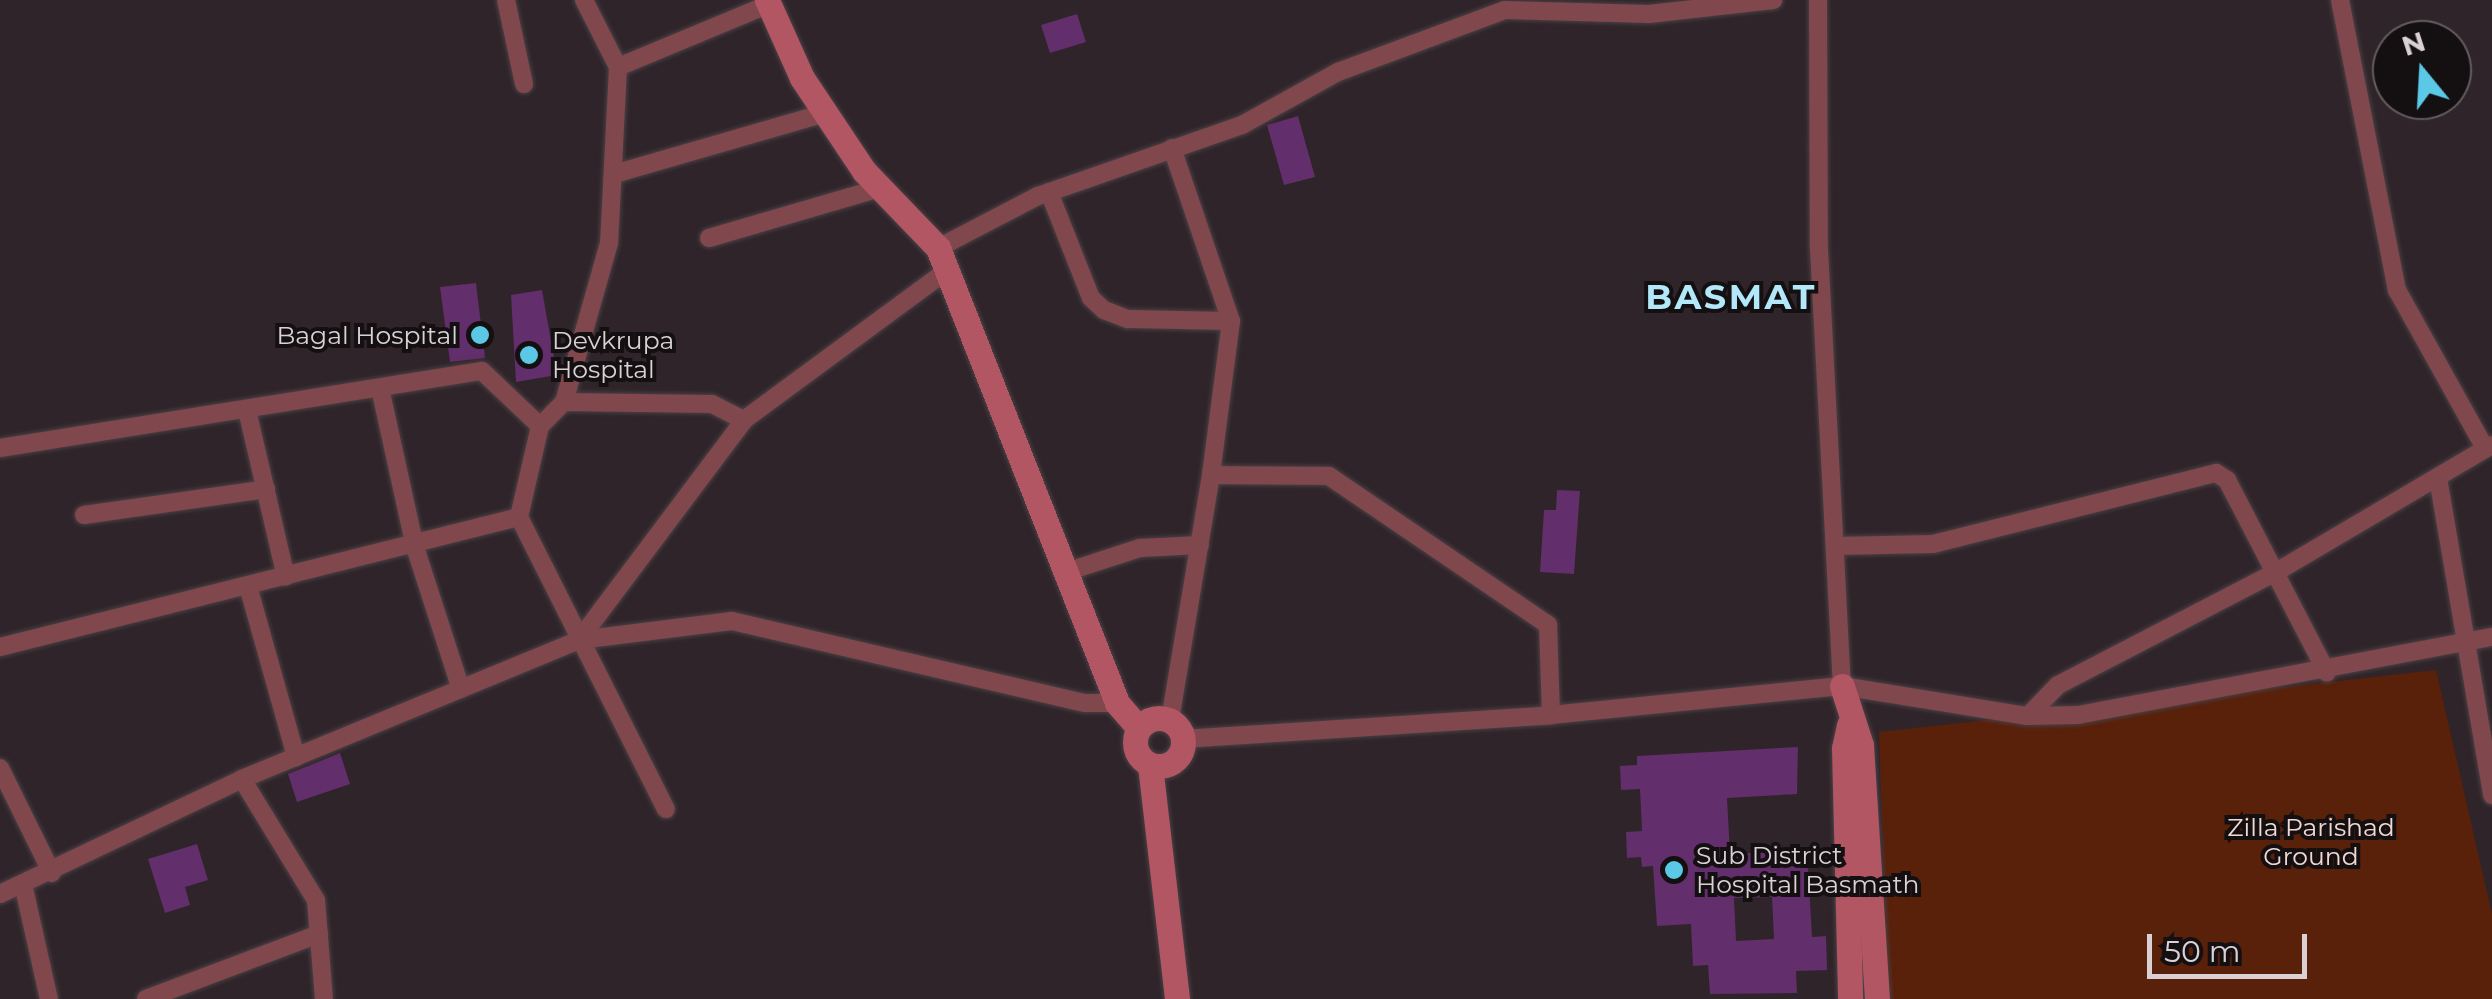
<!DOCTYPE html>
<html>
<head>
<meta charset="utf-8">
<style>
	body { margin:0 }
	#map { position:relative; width:2492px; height:999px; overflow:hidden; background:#2f2429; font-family:Montserrat,sans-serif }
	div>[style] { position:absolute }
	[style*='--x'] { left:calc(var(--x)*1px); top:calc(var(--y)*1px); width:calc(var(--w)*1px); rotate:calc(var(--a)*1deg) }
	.green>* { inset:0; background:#59200a }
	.building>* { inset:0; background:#622e6b }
	.roads { filter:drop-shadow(0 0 2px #4a4045) drop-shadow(0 0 2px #4a4045) }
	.minor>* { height:18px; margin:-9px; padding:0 9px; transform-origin:9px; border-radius:9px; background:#80474d }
	.secondary>* { height:25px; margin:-12.5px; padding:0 12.5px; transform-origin:12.5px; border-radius:12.5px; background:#b15662 }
	.secondary>.ring { margin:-12.5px; padding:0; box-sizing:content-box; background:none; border:25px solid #b15662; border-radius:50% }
	.dots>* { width:28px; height:28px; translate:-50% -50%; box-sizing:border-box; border:5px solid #140f11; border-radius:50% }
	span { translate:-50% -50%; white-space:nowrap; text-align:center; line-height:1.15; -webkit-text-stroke:8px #140f11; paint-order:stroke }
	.poi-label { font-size:25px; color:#d9d1d5 }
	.right { translate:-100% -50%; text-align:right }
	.left { translate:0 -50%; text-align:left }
	.park-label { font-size:25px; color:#f1d9d1 }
	.district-label { font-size:35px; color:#b2e8f9; font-weight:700; letter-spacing:2.5px }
	.north { position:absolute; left:2372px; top:20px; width:100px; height:100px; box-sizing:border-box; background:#140f11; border:2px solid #635d5f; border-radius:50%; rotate:342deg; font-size:28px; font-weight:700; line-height:40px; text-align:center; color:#d9d1d5 }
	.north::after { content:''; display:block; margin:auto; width:35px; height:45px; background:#5bc8e6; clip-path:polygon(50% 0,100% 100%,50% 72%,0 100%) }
	.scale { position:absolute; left:2147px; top:934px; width:160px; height:45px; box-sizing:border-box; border:5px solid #d9d1d5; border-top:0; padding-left:12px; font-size:30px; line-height:35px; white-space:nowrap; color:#d9d1d5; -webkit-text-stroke:8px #140f11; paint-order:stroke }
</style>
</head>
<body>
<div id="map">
	<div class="green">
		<div style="clip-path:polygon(2436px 670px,2492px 914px,2492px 999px,1888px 999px,1879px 732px)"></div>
	</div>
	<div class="building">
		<div style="clip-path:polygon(1077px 14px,1086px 42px,1050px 53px,1041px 25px)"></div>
		<div style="clip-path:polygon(1298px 116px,1315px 177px,1284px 185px,1267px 125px)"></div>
		<div style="clip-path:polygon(476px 283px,485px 358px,450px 362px,440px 287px)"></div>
		<div style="clip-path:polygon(542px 290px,557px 375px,516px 382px,511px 295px)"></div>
		<div style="clip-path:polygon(1557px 490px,1580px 491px,1574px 574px,1540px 572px,1544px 510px,1556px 510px)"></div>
		<div style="clip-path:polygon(evenodd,1798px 747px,1797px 794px,1727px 798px,1730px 854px,1807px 850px,1812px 937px,1826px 936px,1827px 970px,1796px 971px,1797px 993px,1710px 994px,1708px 965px,1693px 966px,1691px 924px,1657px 926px,1653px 866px,1642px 867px,1641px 857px,1627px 858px,1626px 832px,1642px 831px,1640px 789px,1621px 790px,1620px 766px,1637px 765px,1637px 756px,1798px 747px,1772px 897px,1774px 939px,1736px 941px,1734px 898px,1772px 897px)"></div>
		<div style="clip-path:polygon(340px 753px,350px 784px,297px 802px,288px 774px)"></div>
		<div style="clip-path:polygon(197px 844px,208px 880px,185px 887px,190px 905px,165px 913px,148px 859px)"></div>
	</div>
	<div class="roads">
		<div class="minor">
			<div style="--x:506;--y:0;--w:86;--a:77.9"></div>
			<div style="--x:584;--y:0;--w:75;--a:63.1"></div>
			<div style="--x:618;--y:67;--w:176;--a:92.9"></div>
			<div style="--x:609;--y:243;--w:165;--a:105.8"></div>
			<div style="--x:564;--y:402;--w:34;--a:135"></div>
			<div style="--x:540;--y:426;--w:93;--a:103"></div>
			<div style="--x:519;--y:517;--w:327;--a:63.3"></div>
			<div style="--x:1818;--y:0;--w:249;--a:89.8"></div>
			<div style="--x:1819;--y:249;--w:438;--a:87"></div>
			<div style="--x:2340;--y:0;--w:296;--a:78.9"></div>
			<div style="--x:2397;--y:290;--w:181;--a:60.9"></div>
			<div style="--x:618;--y:67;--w:164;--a:-22.6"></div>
			<div style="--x:1172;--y:148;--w:183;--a:71.2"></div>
			<div style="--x:1231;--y:321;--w:155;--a:97.4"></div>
			<div style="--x:1211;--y:475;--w:118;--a:0.5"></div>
			<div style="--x:1329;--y:476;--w:265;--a:34.2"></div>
			<div style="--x:1548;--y:625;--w:90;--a:88.1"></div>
			<div style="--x:614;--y:174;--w:220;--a:-16.1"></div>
			<div style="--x:1049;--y:192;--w:114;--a:68.4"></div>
			<div style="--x:1091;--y:298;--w:18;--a:43"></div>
			<div style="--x:1104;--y:310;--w:26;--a:21"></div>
			<div style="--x:1128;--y:319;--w:103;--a:1.1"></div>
			<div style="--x:709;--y:238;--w:178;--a:-16.3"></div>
			<div style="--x:938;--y:248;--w:113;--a:-27.5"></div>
			<div style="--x:1038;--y:196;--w:216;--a:-19.2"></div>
			<div style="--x:1242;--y:125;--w:110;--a:-28.9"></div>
			<div style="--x:1338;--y:72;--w:178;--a:-20.4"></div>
			<div style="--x:1505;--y:10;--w:144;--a:1.6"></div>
			<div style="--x:1649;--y:14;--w:125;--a:-6.4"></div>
			<div style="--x:380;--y:388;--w:163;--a:77.6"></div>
			<div style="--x:415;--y:547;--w:149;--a:72.1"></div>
			<div style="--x:564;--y:402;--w:148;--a:0.8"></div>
			<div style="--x:712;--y:404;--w:36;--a:27"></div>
			<div style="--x:247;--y:410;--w:171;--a:76.9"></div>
			<div style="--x:0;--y:448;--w:488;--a:-9.1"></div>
			<div style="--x:482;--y:371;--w:80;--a:43.5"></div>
			<div style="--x:2438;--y:478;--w:322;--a:80.3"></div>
			<div style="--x:84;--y:515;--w:184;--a:-8.1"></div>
			<div style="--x:1835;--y:546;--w:98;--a:-1.2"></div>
			<div style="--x:1933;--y:544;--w:292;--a:-14.1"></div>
			<div style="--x:2216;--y:473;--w:13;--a:32"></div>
			<div style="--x:2227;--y:480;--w:217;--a:62.6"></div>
			<div style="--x:1066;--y:572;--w:78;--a:-18"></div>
			<div style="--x:1140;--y:548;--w:60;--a:-2.9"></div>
			<div style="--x:248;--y:586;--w:178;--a:74.3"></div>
			<div style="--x:579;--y:640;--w:275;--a:-53.1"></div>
			<div style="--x:744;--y:420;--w:251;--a:-36.4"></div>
			<div style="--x:0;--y:647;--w:535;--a:-14.06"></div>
			<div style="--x:2028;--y:716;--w:50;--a:-1.1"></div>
			<div style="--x:2078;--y:715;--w:421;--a:-10.7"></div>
			<div style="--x:1170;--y:720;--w:248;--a:-80.5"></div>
			<div style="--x:1184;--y:739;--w:368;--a:-3.7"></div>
			<div style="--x:1551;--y:715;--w:292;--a:-5.7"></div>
			<div style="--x:1842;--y:686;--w:188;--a:9.2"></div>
			<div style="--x:2028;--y:716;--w:43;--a:-45.9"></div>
			<div style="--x:2058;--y:685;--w:248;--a:-27.4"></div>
			<div style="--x:2278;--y:571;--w:248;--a:-30.5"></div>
			<div style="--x:0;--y:768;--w:117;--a:63.7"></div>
			<div style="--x:242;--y:779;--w:365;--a:-22.4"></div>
			<div style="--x:579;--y:640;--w:154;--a:-7.1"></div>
			<div style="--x:732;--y:621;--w:362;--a:13.1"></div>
			<div style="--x:1085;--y:703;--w:32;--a:0"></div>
			<div style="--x:23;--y:884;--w:118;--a:77.3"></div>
			<div style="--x:0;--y:894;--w:268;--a:-25.4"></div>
			<div style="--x:242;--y:779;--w:142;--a:58.6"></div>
			<div style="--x:316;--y:900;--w:99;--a:85.4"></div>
			<div style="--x:146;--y:999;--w:185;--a:-20.6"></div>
		</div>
		<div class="secondary">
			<div style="--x:767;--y:0;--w:85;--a:65.8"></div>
			<div style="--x:802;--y:78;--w:112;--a:56.3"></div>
			<div style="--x:864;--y:171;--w:107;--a:46.1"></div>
			<div style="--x:938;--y:248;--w:489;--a:68.5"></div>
			<div style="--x:1117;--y:703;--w:33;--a:49"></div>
			<div style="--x:1842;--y:686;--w:62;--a:72.1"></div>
			<div style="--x:1861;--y:745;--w:255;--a:86.4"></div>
			<div class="ring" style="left:1135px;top:718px;width:23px;height:23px"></div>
			<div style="--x:1849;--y:725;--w:24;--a:102"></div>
			<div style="--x:1844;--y:748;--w:251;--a:88.6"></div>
			<div style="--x:1150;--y:765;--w:236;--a:83.4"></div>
		</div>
	</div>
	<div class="dots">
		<div style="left:480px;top:335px;background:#5bc8e6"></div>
		<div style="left:529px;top:355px;background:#5bc8e6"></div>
		<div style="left:1674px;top:870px;background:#5bc8e6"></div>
	</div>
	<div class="poi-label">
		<span class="right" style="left:458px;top:335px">Bagal Hospital</span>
		<span class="left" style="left:552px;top:355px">Devkrupa<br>Hospital</span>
		<span class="left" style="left:1696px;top:870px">Sub District<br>Hospital Basmath</span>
	</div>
	<div class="park-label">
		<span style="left:2311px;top:842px">Zilla Parishad<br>Ground</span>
	</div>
	<div class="district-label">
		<span style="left:1731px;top:297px">BASMAT</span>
	</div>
	<div class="north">N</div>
	<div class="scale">50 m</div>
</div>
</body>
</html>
